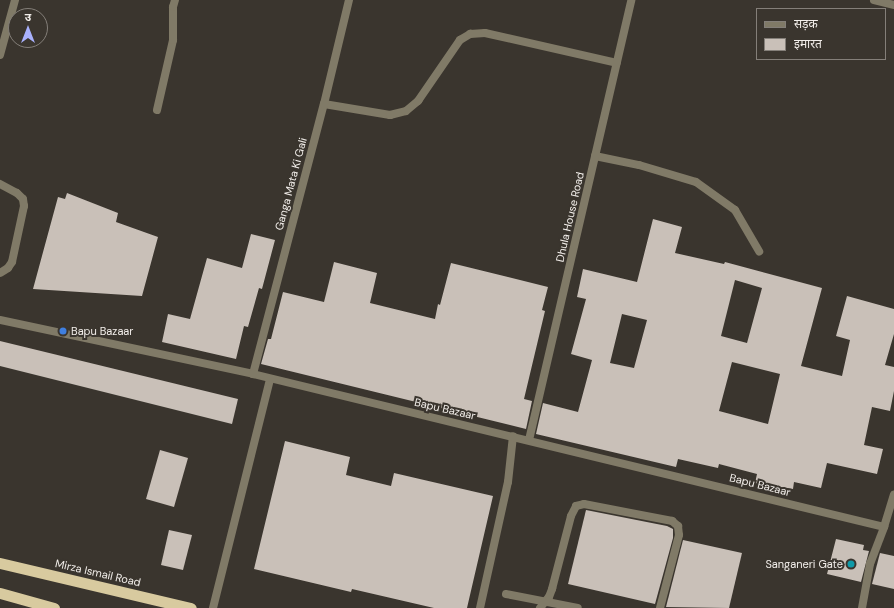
<!DOCTYPE html>
<html>
<head>
<meta charset="utf-8">
<style>
	body { margin:0 }
	#map { position:relative; width:894px; height:608px; overflow:hidden; background:#3a352e; font-family:"DM Sans","Noto Sans Devanagari",sans-serif }
	div>[style] { position:absolute }
	[style*='--x'] { left:calc(var(--x)*1px); top:calc(var(--y)*1px); width:calc(var(--w)*1px); rotate:calc(var(--a)*1deg) }
	.building>* { inset:0; background:#c9c0b8 }
	.service>* { height:8px; margin:-4px; padding:0 4px; transform-origin:4px; border-radius:4px; background:#807a67 }
	.minor>* { height:8px; margin:-4px; padding:0 4px; transform-origin:4px; border-radius:4px; background:#807a67 }
	.tertiary>* { height:8px; margin:-4px; padding:0 4px; transform-origin:4px; border-radius:4px; background:#807a67 }
	.trunk>* { height:11px; margin:-5.5px; padding:0 5.5px; transform-origin:5.5px; border-radius:5.5px; background:#d8ca9f }
	.dots>* { width:11px; height:11px; translate:-50% -50%; box-sizing:border-box; border:2px solid #3a352e; border-radius:50% }
	span { translate:-50% -50%; white-space:nowrap; text-align:center; line-height:1.15; -webkit-text-stroke:4px #3a352e; paint-order:stroke }
	.street-label { font-size:11px; color:#f2eeea }
	.poi-label { font-size:11px; color:#f2eeea }
	.left { translate:0 -50%; text-align:left }
	.right { translate:-100% -50%; text-align:right }
	.legend { position:absolute; left:756px; top:8px; width:130px; height:52px; box-sizing:border-box; background:#3a352e; border:1px solid #847f79; margin:0; padding:5px 7px; list-style:none; font-size:12px; color:#f2eeea }
	.legend li { display:flex; align-items:center; gap:8px; height:20px }
	.legend b { width:20px; border:1px solid #847f79 }
	.north { position:absolute; left:8px; top:8px; width:40px; height:40px; box-sizing:border-box; background:#3a352e; border:1px solid #847f79; border-radius:50%; rotate:0deg; font-size:11px; font-weight:700; line-height:16px; text-align:center; color:#f2eeea }
	.north::after { content:''; display:block; margin:auto; width:14px; height:18px; background:#a8b0fc; clip-path:polygon(50% 0,100% 100%,50% 72%,0 100%) }
</style>
</head>
<body>
<div id="map">
	<div class="building">
		<div style="clip-path:polygon(67px 193px,118px 213px,116px 222px,158px 237px,142px 296px,33px 289px,58px 197px,65px 199px)"></div>
		<div style="clip-path:polygon(evenodd,653px 219px,682px 227px,675px 253px,724px 264px,725px 262px,822px 288px,801px 366px,842px 376px,850px 340px,836px 336px,847px 296px,894px 309px,894px 334px,885px 365px,894px 367px,894px 391px,890px 411px,872px 407px,864px 445px,883px 449px,877px 474px,827px 463px,821px 488px,794px 482px,793px 489px,755px 483px,757px 474px,719px 464px,718px 468px,678px 459px,676px 467px,536px 434px,543px 403px,578px 412px,592px 360px,571px 354px,586px 299px,577px 297px,583px 269px,637px 282px,653px 219px,735px 280px,762px 288px,747px 343px,721px 336px,735px 280px,653px 219px,622px 314px,647px 320px,634px 368px,610px 363px,622px 314px,653px 219px,732px 362px,780px 374px,768px 424px,719px 411px,732px 362px)"></div>
		<div style="clip-path:polygon(251px 234px,275px 240px,262px 289px,259px 288px,248px 327px,244px 326px,236px 359px,162px 342px,168px 314px,190px 319px,207px 258px,242px 268px)"></div>
		<div style="clip-path:polygon(334px 262px,377px 273px,370px 303px,435px 319px,438px 304px,440px 305px,451px 263px,548px 287px,542px 310px,545px 311px,524px 399px,532px 401px,526px 429px,261px 364px,268px 339px,271px 339px,283px 292px,324px 302px)"></div>
		<div style="clip-path:polygon(0 341px,238px 399px,232px 424px,0 366px)"></div>
		<div style="clip-path:polygon(285px 441px,350px 457px,346px 475px,391px 486px,394px 473px,493px 496px,467px 608px,434px 608px,352px 589px,351px 592px,254px 569px)"></div>
		<div style="clip-path:polygon(160px 450px,188px 458px,174px 507px,146px 499px)"></div>
		<div style="clip-path:polygon(586px 510px,667px 526px,673px 529px,673px 538px,655px 604px,568px 584px)"></div>
		<div style="clip-path:polygon(169px 530px,192px 535px,183px 570px,161px 565px)"></div>
		<div style="clip-path:polygon(836px 539px,864px 545px,863px 550px,869px 551px,861px 582px,827px 574px)"></div>
		<div style="clip-path:polygon(683px 540px,742px 553px,729px 608px,666px 607px)"></div>
		<div style="clip-path:polygon(880px 553px,894px 556px,894px 589px,872px 584px)"></div>
	</div>
	<div class="service">
		<div style="--x:0;--y:184;--w:19;--a:28"></div>
		<div style="--x:17;--y:193;--w:8;--a:45"></div>
		<div style="--x:23;--y:199;--w:7;--a:82"></div>
		<div style="--x:24;--y:206;--w:57;--a:102.1"></div>
		<div style="--x:12;--y:262;--w:7;--a:124"></div>
		<div style="--x:8;--y:268;--w:9;--a:148"></div>
		<div style="--x:506;--y:594;--w:73;--a:11"></div>
		<div style="--x:540;--y:608;--w:14;--a:-51"></div>
		<div style="--x:549;--y:597;--w:9;--a:-69"></div>
		<div style="--x:552;--y:589;--w:75;--a:-75.4"></div>
		<div style="--x:571;--y:516;--w:11;--a:-63"></div>
		<div style="--x:576;--y:506;--w:8;--a:-14"></div>
		<div style="--x:584;--y:504;--w:90;--a:10.9"></div>
		<div style="--x:672;--y:521;--w:8;--a:40"></div>
		<div style="--x:678;--y:526;--w:9;--a:84"></div>
		<div style="--x:679;--y:535;--w:75;--a:104.6"></div>
	</div>
	<div class="minor">
		<div style="--x:874;--y:0;--w:21;--a:14"></div>
		<div style="--x:324;--y:104;--w:67;--a:9.5"></div>
		<div style="--x:390;--y:115;--w:16;--a:-14"></div>
		<div style="--x:406;--y:111;--w:16;--a:-40"></div>
		<div style="--x:418;--y:101;--w:74;--a:-55.5"></div>
		<div style="--x:460;--y:40;--w:12;--a:-31"></div>
		<div style="--x:470;--y:34;--w:15;--a:-4"></div>
		<div style="--x:485;--y:33;--w:135;--a:12.8"></div>
		<div style="--x:157;--y:110;--w:72;--a:-77.1"></div>
		<div style="--x:173;--y:40;--w:33;--a:-90"></div>
		<div style="--x:173;--y:7;--w:7;--a:-74"></div>
		<div style="--x:595;--y:156;--w:45;--a:11.6"></div>
		<div style="--x:639;--y:165;--w:59;--a:16.6"></div>
		<div style="--x:696;--y:182;--w:48;--a:35.7"></div>
		<div style="--x:735;--y:210;--w:48;--a:59.7"></div>
		<div style="--x:253;--y:374;--w:279;--a:-75.3"></div>
		<div style="--x:324;--y:104;--w:107;--a:-76.5"></div>
		<div style="--x:529;--y:440;--w:452;--a:-76.9"></div>
		<div style="--x:213;--y:608;--w:236;--a:-76"></div>
		<div style="--x:480;--y:608;--w:129;--a:-77.5"></div>
		<div style="--x:508;--y:482;--w:46;--a:-83.8"></div>
	</div>
	<div class="tertiary">
		<div style="--x:0;--y:55;--w:57;--a:-74.7"></div>
		<div style="--x:0;--y:320;--w:259;--a:12"></div>
		<div style="--x:253;--y:374;--w:649;--a:13.63"></div>
		<div style="--x:862;--y:608;--w:45;--a:-79.7"></div>
		<div style="--x:870;--y:564;--w:40;--a:-69"></div>
		<div style="--x:884;--y:527;--w:34;--a:-73"></div>
	</div>
	<div class="trunk">
		<div style="--x:0;--y:563;--w:196;--a:13.3"></div>
		<div style="--x:0;--y:593;--w:56;--a:15.5"></div>
	</div>
	<div class="dots">
		<div style="left:63px;top:331px;background:#3f7fe0"></div>
		<div style="left:851px;top:564px;background:#0f9aa8"></div>
	</div>
	<div class="street-label">
		<span style="left:291px;top:184px;rotate:-75deg">Ganga Mata Ki Gali</span>
		<span style="left:570px;top:217px;rotate:-77deg">Dhula House Road</span>
		<span style="left:445px;top:409px;rotate:13deg">Bapu Bazaar</span>
		<span style="left:760px;top:485px;rotate:14deg">Bapu Bazaar</span>
		<span style="left:98px;top:573px;rotate:13deg">Mirza Ismail Road</span>
	</div>
	<div class="poi-label">
		<span class="left" style="left:71px;top:331px">Bapu Bazaar</span>
		<span class="right" style="left:843px;top:564px">Sanganeri Gate</span>
	</div>
	<ul class="legend">
	<li><b style="height:5px;background:#807a67"></b>सड़क</li>
	<li><b style="height:11px;background:#c9c0b8"></b>इमारत</li>
	</ul>
	<div class="north">उ</div>
</div>
</body>
</html>
